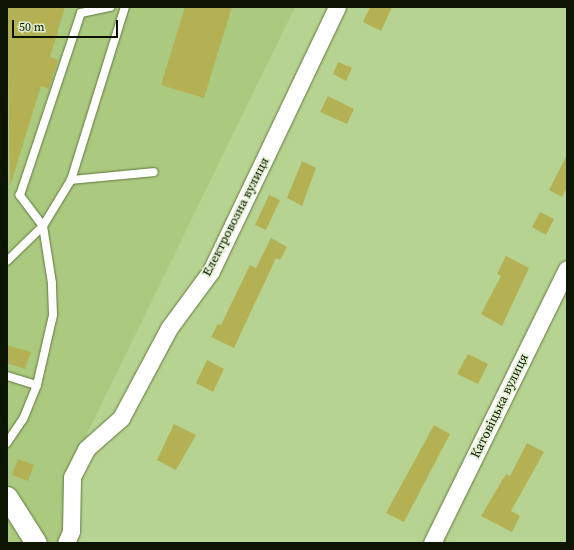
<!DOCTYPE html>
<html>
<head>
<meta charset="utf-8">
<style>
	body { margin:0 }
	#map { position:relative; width:574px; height:550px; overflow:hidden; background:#b7d391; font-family:"Source Serif 4",serif }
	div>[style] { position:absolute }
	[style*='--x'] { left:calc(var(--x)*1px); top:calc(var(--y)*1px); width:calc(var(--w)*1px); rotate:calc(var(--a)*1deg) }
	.built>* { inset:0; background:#abca80 }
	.building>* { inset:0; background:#b4b155 }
	.roads { filter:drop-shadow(0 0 1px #60793a) drop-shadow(0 0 1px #60793a) }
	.service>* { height:8px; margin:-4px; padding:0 4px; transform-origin:4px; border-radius:4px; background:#fff }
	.minor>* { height:17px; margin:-8.5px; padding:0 8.5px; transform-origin:8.5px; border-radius:8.5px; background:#fff }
	.tertiary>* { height:21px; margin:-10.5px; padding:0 10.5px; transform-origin:10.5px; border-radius:10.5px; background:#fff }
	span { translate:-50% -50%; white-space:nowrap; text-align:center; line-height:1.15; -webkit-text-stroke:3px #dfeecd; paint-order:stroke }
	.street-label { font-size:13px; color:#0b1400 }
	.frame { position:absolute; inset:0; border:8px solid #0b1400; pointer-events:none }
	.scale { position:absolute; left:12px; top:20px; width:106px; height:18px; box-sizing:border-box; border:2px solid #0b1400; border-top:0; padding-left:5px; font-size:12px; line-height:14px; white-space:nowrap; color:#0b1400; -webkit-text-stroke:3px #dfeecd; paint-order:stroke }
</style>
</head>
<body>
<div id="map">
	<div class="built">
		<div style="clip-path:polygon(7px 7px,295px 7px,87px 434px,66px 543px,7px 543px)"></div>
	</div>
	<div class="building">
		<div style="clip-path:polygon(7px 7px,65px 7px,50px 57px,58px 60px,49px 89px,41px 86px,10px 186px)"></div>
		<div style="clip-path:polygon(185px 7px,232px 7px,204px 98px,161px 85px)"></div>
		<div style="clip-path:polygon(370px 7px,392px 7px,381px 31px,363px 22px)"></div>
		<div style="clip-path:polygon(338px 62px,352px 68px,346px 81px,333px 74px)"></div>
		<div style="clip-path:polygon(328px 96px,354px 109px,347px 124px,320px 112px)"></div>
		<div style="clip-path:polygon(567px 155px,567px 187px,562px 197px,549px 190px)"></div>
		<div style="clip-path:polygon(302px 161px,316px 168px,302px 206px,287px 198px)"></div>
		<div style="clip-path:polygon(269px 195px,280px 200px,266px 230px,255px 225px)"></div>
		<div style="clip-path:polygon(540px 212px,554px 219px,546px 235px,532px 227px)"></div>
		<div style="clip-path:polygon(271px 238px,287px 247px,280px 260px,276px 258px,234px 348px,211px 337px,218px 324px,221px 325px,250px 265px,256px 268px)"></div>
		<div style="clip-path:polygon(506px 256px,529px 268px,502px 326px,481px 314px,501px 276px,497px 274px)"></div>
		<div style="clip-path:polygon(7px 345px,31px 352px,25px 369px,7px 363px)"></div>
		<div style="clip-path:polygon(468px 354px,488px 364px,478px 384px,457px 374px)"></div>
		<div style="clip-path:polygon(207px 360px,224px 369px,213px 392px,196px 383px)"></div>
		<div style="clip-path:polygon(174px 424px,196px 435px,176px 470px,157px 460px)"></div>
		<div style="clip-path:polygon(434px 425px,450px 434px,404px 522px,386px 513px)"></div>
		<div style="clip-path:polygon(527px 443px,544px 452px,511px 511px,520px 516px,512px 532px,481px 516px,506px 474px,510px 476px)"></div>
		<div style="clip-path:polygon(18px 459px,34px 465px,28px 481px,12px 475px)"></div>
	</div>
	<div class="roads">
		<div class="service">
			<div style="--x:71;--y:180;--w:83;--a:-5.5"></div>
			<div style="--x:7;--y:261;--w:50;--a:-44.2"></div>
			<div style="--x:43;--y:226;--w:54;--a:-58.7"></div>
			<div style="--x:71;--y:180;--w:181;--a:-72.7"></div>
			<div style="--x:7;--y:376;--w:31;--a:17"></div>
			<div style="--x:37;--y:385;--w:37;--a:112"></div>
			<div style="--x:23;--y:419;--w:29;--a:124"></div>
			<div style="--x:37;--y:385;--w:72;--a:-77.1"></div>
			<div style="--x:53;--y:315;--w:32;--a:-92"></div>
			<div style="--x:52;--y:283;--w:58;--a:-99"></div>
			<div style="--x:43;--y:226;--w:39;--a:-127"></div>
			<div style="--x:20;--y:195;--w:192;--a:-71.5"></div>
			<div style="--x:81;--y:13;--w:30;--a:-12"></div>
		</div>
		<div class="minor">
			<div style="--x:66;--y:543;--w:13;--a:-67"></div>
			<div style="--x:71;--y:531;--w:54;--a:-88.9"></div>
			<div style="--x:72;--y:477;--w:31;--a:-63"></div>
			<div style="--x:86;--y:449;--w:47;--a:-41.5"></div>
			<div style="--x:121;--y:418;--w:102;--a:-61.9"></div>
			<div style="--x:169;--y:328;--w:71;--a:-53.6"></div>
			<div style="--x:211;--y:271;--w:293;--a:-64.5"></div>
			<div style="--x:432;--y:543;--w:305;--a:-63.8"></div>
		</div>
		<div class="tertiary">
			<div style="--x:7;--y:497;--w:54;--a:57.8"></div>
		</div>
	</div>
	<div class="street-label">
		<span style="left:236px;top:217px;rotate:-63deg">Електровозна вулиця</span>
		<span style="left:500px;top:406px;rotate:-64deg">Катовіцька вулиця</span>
	</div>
	<div class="frame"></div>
	<div class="scale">50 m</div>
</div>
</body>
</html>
